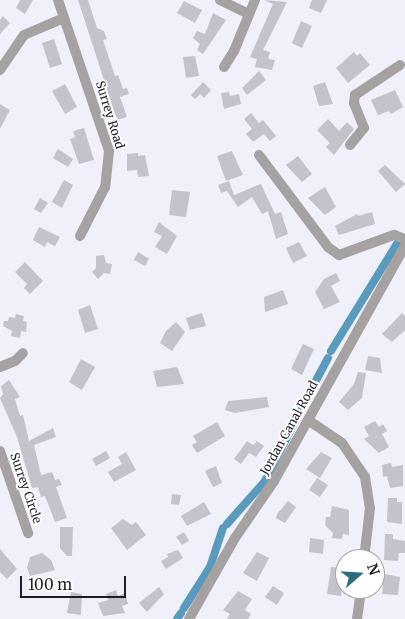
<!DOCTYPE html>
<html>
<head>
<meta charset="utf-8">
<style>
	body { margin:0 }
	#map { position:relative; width:405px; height:619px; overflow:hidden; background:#eff0f9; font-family:Merriweather,serif }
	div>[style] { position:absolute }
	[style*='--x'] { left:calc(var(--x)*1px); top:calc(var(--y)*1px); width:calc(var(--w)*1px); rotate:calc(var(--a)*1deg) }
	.canal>* { height:8px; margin:-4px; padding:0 4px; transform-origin:4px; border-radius:4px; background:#5a9abc }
	.building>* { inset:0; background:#c2c3cb }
	.minor>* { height:10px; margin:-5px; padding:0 5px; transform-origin:5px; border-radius:5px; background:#a6a2a2 }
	span { translate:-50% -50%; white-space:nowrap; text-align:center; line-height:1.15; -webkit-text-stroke:4px #fff; paint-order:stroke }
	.street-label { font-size:12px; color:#1f1f23 }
	.north { position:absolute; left:335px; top:549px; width:50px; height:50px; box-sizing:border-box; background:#fff; border:1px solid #a5a5a7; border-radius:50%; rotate:71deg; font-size:14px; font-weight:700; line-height:20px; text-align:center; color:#1f1f23 }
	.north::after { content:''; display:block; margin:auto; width:18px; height:22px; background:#2b6c7f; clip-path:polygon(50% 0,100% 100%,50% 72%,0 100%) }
	.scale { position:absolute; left:20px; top:576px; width:106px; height:22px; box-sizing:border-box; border:2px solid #1f1f23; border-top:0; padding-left:6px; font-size:15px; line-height:18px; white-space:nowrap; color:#1f1f23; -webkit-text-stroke:4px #fff; paint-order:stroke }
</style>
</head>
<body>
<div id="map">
	<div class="canal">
		<div style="--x:331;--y:351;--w:132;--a:-58.4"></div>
		<div style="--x:311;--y:390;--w:36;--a:-62"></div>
		<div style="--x:227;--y:524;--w:57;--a:-48.5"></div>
		<div style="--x:265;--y:481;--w:93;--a:-63.2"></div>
		<div style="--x:184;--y:608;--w:49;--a:-57.6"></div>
		<div style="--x:210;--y:567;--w:41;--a:-71.6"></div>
		<div style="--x:177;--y:619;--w:7;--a:-56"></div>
	</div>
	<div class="building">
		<div style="clip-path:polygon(20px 0,33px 0,25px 14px,16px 8px)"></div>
		<div style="clip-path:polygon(78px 0,88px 0,97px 28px,104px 31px,107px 39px,103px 40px,115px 76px,118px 75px,123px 89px,127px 88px,129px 94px,120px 97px,127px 117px,117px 120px)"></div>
		<div style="clip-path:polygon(264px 0,287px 2px,263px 50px,270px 52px,268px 59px,275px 60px,272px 70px,255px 67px,257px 59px,250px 57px,273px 4px)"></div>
		<div style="clip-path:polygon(312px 0,327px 0,321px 13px,309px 8px)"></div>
		<div style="clip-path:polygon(184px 1px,202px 10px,195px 23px,177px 13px)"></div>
		<div style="clip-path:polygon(213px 13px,226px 20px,203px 54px,197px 50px,200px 44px,193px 38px,197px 31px,205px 34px)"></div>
		<div style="clip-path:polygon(3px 16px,10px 23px,0 34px,0 20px)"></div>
		<div style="clip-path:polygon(301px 21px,312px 26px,302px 48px,292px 43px)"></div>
		<div style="clip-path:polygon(54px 39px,62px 64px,50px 68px,42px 43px)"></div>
		<div style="clip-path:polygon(354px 52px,357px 56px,360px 53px,370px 65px,348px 83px,336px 68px)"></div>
		<div style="clip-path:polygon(195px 56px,199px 76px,186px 78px,183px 57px)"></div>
		<div style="clip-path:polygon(259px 71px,266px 80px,247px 95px,242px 88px)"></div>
		<div style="clip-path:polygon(203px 82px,211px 90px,204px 98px,200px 94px,195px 99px,191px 95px)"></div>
		<div style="clip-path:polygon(325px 82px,333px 104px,319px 106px,313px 86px)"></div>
		<div style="clip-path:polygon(65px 84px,77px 107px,65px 114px,52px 91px)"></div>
		<div style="clip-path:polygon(395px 90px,403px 107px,391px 114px,389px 111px,378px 115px,371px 100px)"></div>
		<div style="clip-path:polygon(229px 92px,230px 96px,239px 94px,241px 104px,224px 109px,221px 93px)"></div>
		<div style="clip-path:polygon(0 104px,10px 110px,0 129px)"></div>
		<div style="clip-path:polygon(251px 113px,259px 123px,263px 120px,276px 136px,270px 141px,264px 134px,253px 142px,246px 134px,252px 129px,244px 119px)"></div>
		<div style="clip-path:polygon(328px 119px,339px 131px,347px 122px,354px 129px,334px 155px,326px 147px,330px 143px,317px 130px)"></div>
		<div style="clip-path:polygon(84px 128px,94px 160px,79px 164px,70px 139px,75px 137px,73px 131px)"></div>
		<div style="clip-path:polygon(58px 149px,73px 159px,68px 167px,53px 158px)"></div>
		<div style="clip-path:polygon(232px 151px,243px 175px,226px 181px,217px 156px)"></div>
		<div style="clip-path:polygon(138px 153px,138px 156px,145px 155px,149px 176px,138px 177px,137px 170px,127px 171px,127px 154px)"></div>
		<div style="clip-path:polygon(298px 156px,312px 174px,302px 182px,286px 165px)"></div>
		<div style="clip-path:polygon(385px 165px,405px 184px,396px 192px,378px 171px)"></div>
		<div style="clip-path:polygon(64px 180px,73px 185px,62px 208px,52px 202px)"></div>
		<div style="clip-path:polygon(229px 181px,234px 195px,261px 184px,275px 214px,281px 212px,288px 234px,276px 239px,268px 211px,262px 214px,252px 197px,238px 207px,227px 191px,221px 193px,218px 185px)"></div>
		<div style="clip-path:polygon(325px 187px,336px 207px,325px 215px,308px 198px)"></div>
		<div style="clip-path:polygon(172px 190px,190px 192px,186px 217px,169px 215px)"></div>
		<div style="clip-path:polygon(40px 198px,48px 203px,41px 213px,34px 209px)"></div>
		<div style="clip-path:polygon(372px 212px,375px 224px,339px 235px,335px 226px,357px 214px,358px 216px)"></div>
		<div style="clip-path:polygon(159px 222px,177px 236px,167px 254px,155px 247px,162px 236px,154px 232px)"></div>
		<div style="clip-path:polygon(39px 227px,60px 237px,55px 246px,47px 242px,45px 247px,33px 240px)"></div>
		<div style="clip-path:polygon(299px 242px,307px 256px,293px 263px,286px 248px)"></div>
		<div style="clip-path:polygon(138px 252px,149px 259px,145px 266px,134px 260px)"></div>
		<div style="clip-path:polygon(104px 255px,106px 263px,112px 264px,110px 274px,104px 273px,98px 279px,92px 272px,96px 268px,96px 256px)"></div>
		<div style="clip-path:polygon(25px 262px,43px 281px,30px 294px,24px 288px,27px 284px,15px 272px)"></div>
		<div style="clip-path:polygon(336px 273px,340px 281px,331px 286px,340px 302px,324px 309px,315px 292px,324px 279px)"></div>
		<div style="clip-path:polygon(283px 290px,288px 304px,265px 312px,264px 297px)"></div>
		<div style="clip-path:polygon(90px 305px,98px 329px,85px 333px,78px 310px)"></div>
		<div style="clip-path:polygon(202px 313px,206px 326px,190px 330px,186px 318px)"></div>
		<div style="clip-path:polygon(402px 313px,405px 316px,405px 330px,392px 342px,382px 334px)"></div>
		<div style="clip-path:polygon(16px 314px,24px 316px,23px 321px,27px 322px,26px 332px,21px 331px,20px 338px,11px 336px,12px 331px,3px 326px,4px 321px,8px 321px,9px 317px,15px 318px)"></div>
		<div style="clip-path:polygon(176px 322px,185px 332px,172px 351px,160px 343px,166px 331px)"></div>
		<div style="clip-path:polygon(303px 344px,314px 349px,302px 375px,291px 369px)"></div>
		<div style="clip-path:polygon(368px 356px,380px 358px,382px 373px,365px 370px)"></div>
		<div style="clip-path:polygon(81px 359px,95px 367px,82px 390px,69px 382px)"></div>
		<div style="clip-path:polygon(177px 367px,184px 384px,157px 387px,153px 371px)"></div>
		<div style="clip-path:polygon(358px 372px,366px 373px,362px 398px,348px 410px,339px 402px,354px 384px)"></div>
		<div style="clip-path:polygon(9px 380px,20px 397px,15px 399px,20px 416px,23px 415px,29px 441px,53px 428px,56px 437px,34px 445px,41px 475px,52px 472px,55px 480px,59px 479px,62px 485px,56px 487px,67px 518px,55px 522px,45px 496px,41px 497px,38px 487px,32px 488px,17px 437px,0 398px,3px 394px,1px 386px)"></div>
		<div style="clip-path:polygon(267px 397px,269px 407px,235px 413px,225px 410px,228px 401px)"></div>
		<div style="clip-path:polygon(375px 421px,379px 427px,383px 424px,387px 431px,382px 434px,389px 447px,379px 453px,364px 439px,369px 436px,364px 427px)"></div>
		<div style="clip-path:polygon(217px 422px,225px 436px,197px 453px,192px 445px,197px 442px,193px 436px)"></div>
		<div style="clip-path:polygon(247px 441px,253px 445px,257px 441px,264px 446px,256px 457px,249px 453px,241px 464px,234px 459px)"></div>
		<div style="clip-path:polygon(106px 451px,110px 458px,96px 466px,92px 459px)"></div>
		<div style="clip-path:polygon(126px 452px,136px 470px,114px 482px,108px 472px,122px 464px,118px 457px)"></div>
		<div style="clip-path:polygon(321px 452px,332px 458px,320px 478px,306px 469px)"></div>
		<div style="clip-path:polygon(391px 463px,392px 467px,403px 465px,403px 486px,390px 488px,387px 476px,383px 477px,382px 465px)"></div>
		<div style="clip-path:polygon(216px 466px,222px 483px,213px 487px,205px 471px)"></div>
		<div style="clip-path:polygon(317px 478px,328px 485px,320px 497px,309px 490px)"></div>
		<div style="clip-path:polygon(172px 494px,181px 495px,179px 505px,171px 504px)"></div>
		<div style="clip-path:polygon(388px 498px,397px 498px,397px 502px,402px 502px,402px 524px,387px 522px)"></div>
		<div style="clip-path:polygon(288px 501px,296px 507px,285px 523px,276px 518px,277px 514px)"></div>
		<div style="clip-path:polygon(204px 502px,211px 514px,187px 526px,181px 516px)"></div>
		<div style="clip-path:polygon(332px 506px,349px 510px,349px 535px,343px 534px,342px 539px,332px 538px,333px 533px,325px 525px,326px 517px,330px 517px)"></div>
		<div style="clip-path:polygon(123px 519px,132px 525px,136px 522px,146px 535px,127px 550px,111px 528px)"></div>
		<div style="clip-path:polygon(60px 527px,73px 527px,72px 556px,67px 556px,60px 548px)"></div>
		<div style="clip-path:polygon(184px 532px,189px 541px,182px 545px,176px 537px)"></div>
		<div style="clip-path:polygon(385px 534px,393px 534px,393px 539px,405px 541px,405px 553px,399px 553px,398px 561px,384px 560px)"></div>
		<div style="clip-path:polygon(310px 538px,324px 540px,323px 554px,309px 552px)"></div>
		<div style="clip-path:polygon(0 549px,17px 569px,7px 579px,0 572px)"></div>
		<div style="clip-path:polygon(178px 550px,183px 558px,166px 569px,161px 561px,168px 557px,167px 554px)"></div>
		<div style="clip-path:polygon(257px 552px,269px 558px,257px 581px,243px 573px)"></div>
		<div style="clip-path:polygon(42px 553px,51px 560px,55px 570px,30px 576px,27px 568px,30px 557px)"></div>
		<div style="clip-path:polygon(331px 567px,344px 568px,341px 596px,327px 594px)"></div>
		<div style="clip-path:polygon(380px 573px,400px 577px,398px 595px,382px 594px,383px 585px,379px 585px)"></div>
		<div style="clip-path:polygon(273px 586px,284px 593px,277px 605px,265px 597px)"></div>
		<div style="clip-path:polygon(159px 587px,164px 594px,147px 612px,139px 603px)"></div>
		<div style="clip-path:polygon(116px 590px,118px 596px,125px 593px,128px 604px,122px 606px,125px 613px,103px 616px,98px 603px,108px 600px,106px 594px)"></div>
		<div style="clip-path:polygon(238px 591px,252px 599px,245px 610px,251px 614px,248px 619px,227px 619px,230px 614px,223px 610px)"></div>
		<div style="clip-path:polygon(71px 592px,82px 594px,81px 615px,67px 613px)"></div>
	</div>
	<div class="minor">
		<div style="--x:58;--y:0;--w:159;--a:71.3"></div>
		<div style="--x:109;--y:151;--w:36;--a:96"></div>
		<div style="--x:105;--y:187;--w:55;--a:117"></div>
		<div style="--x:220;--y:0;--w:32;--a:26"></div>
		<div style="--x:224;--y:67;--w:19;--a:-58"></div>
		<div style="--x:234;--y:51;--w:55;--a:-67.6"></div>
		<div style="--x:0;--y:70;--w:42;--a:-55.6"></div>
		<div style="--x:24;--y:35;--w:43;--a:-23"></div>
		<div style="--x:350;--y:145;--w:22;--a:-51"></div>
		<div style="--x:364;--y:128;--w:27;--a:-112"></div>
		<div style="--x:354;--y:103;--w:8;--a:-83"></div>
		<div style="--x:355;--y:95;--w:54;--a:-33.7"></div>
		<div style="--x:259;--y:155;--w:115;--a:53.1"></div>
		<div style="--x:328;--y:247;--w:14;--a:36"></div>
		<div style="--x:339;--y:255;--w:59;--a:-20"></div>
		<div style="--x:394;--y:235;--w:12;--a:20"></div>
		<div style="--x:0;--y:367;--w:16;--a:-22"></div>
		<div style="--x:15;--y:361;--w:11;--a:-45"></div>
		<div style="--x:308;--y:420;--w:41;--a:34.1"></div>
		<div style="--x:342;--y:443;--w:41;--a:55.9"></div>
		<div style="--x:365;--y:477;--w:31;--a:81"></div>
		<div style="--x:370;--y:508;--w:51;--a:96.7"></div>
		<div style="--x:0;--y:451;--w:87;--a:71.1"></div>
		<div style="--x:189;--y:619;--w:93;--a:-60.4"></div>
		<div style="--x:235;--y:538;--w:69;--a:-55.6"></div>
		<div style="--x:274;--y:481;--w:269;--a:-60.9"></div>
		<div style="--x:357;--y:619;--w:30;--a:-82"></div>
	</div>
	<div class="street-label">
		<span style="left:110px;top:115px;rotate:73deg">Surrey Road</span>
		<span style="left:289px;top:428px;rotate:-61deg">Jordan Canal Road</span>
		<span style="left:26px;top:488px;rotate:71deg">Surrey Circle</span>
	</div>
	<div class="north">N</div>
	<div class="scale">100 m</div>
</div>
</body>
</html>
